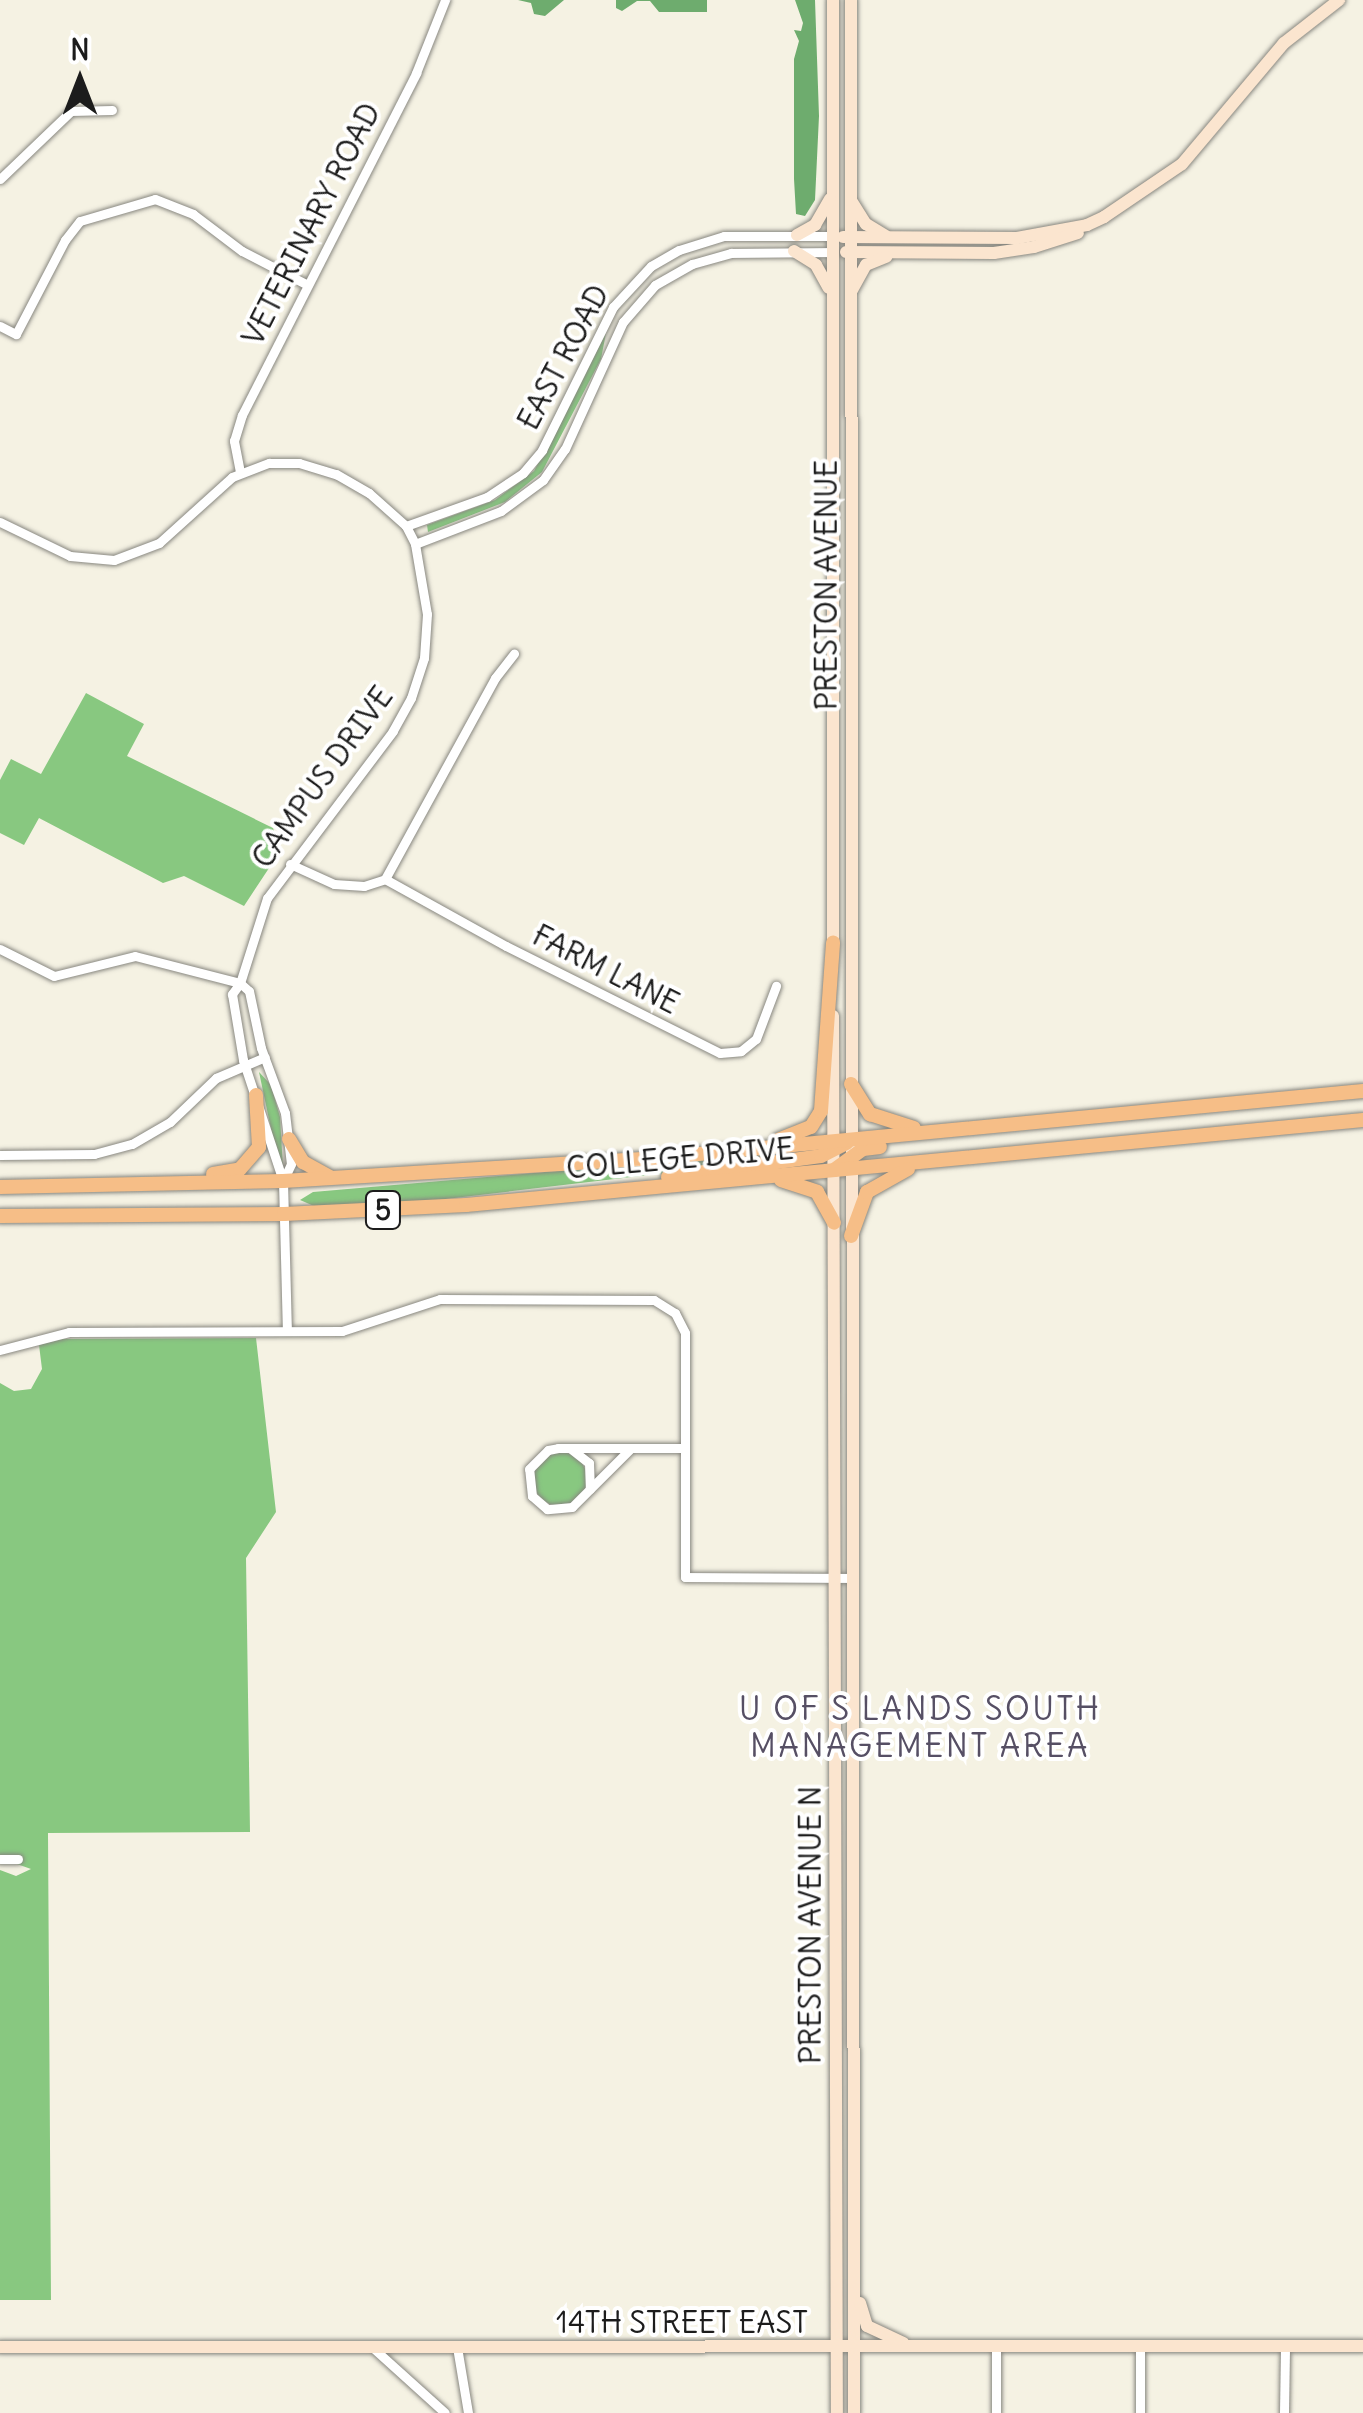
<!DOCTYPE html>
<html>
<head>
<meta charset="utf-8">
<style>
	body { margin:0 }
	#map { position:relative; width:1363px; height:2413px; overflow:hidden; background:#f5f2e3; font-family:Delius,sans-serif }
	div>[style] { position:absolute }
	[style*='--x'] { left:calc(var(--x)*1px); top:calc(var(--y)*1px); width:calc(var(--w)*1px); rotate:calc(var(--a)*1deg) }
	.green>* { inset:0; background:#88c880 }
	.round { border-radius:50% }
	.forest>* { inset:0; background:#6eac6e }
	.roads { filter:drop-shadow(0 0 2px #888780) drop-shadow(0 0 2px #888780) }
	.street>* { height:9px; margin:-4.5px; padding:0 4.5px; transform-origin:4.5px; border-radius:4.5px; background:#fff }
	.secondary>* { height:12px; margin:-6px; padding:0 6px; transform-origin:6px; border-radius:6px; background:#fbe5cf }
	.primary>* { height:14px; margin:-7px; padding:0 7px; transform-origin:7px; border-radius:7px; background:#f6be87 }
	span { translate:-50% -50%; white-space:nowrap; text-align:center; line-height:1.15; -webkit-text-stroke:8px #fff; paint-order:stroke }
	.shield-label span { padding:2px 8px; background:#fff; border:2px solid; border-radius:8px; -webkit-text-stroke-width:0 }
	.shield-label { font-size:28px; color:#1c1c1c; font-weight:700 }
	.street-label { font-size:30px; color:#1c1c1c }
	.neighbourhood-label { font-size:32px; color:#564f64; letter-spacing:2.5px }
	.north { position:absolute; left:30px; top:30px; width:100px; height:100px; -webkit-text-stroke:8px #fff; paint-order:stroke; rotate:0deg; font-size:28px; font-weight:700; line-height:40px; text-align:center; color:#1c1c1c }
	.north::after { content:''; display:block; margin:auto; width:35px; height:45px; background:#1c1c1c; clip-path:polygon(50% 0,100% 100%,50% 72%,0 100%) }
</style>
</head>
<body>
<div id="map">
	<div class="green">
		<div style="clip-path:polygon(606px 333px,601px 359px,542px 472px,505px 502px,428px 532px,427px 525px,495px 500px,534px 471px)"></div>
		<div style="clip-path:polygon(86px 693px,144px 724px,127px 756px,273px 828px,281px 850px,244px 906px,184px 876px,163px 883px,39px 818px,24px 845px,0 833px,0 780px,11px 759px,41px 774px)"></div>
		<div style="clip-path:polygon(259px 1072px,271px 1085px,280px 1117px,283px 1168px,278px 1162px)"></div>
		<div style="clip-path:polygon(787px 1151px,810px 1152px,810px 1156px,437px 1200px,314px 1206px,300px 1200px,313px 1192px)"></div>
		<div style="clip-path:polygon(256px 1338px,276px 1512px,246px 1558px,250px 1832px,48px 1833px,51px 2300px,0 2300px,0 1870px,16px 1876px,31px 1869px,0 1858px,0 1383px,14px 1391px,31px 1389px,42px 1369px,39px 1345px,59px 1339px)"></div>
		<div class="round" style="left:533px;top:1452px;width:54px;height:54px"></div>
	</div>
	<div class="forest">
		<div style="clip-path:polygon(518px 0,564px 0,545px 16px,534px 14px,531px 3px)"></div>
		<div style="clip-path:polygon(616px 0,707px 0,707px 12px,659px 12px,650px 1px,637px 1px,622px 11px,616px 8px)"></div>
		<div style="clip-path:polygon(795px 0,815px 0,819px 116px,815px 200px,805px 216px,796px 214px,794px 179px,794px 59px,799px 41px,794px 30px,801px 31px,803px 23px)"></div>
	</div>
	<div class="roads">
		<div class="street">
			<div style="--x:0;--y:179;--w:98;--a:-43.8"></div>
			<div style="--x:71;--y:111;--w:41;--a:-1.4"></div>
			<div style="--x:0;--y:326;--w:18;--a:27"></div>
			<div style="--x:16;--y:334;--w:106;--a:-62.5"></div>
			<div style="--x:65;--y:240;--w:24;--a:-52"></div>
			<div style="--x:80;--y:221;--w:78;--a:-16.3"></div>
			<div style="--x:155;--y:199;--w:41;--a:21.5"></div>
			<div style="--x:193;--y:214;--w:61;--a:37.1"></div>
			<div style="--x:242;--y:251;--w:74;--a:27.3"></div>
			<div style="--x:240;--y:472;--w:32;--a:-101"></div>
			<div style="--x:234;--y:441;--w:27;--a:-73"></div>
			<div style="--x:242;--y:415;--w:384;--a:-63"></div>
			<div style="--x:416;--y:73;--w:79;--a:-68.3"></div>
			<div style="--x:0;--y:522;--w:78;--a:25.9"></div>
			<div style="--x:70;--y:556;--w:44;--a:5.2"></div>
			<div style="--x:114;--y:560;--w:48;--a:-20.7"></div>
			<div style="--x:159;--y:543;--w:98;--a:-42.1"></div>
			<div style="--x:232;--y:477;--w:40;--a:-21"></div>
			<div style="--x:269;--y:463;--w:30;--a:0"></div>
			<div style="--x:299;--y:463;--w:39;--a:17"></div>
			<div style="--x:336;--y:474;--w:38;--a:30"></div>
			<div style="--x:369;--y:493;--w:50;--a:41.7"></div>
			<div style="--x:406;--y:526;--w:20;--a:63"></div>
			<div style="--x:415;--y:544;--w:71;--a:80.3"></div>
			<div style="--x:427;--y:614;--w:44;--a:93.9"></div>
			<div style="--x:424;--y:658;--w:42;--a:108"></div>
			<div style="--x:411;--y:698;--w:38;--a:119"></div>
			<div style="--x:393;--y:731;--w:209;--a:127"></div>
			<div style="--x:267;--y:898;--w:89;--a:107.6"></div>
			<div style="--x:240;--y:983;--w:14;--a:126"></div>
			<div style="--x:232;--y:994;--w:67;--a:80.5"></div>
			<div style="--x:243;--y:1060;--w:127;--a:71.7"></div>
			<div style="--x:283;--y:1181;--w:150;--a:88.5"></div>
			<div style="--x:406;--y:526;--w:86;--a:-19.7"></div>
			<div style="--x:487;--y:497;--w:43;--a:-33.7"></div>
			<div style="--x:523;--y:473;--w:30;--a:-50"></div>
			<div style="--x:542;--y:450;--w:160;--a:-63.6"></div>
			<div style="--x:613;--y:307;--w:56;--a:-47.2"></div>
			<div style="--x:651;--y:266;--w:32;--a:-30"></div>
			<div style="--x:679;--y:250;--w:47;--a:-17.3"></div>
			<div style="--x:724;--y:236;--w:108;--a:0"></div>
			<div style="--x:415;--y:544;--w:92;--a:-21"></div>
			<div style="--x:501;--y:511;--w:52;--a:-36.4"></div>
			<div style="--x:543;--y:480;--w:38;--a:-55"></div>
			<div style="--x:565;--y:449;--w:140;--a:-65.5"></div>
			<div style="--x:623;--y:322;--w:49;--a:-49.1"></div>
			<div style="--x:655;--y:285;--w:43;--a:-29.6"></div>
			<div style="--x:692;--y:264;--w:41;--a:-15.8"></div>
			<div style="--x:731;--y:253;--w:101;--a:-0.6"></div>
			<div style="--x:290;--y:864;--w:48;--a:24.4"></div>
			<div style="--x:334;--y:884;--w:30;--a:4"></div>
			<div style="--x:364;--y:886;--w:22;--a:-18"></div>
			<div style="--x:385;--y:879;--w:229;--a:-61.3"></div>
			<div style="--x:495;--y:678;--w:31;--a:-52"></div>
			<div style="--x:385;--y:879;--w:138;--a:29"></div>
			<div style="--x:506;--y:946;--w:239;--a:26.6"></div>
			<div style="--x:720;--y:1053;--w:21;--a:-5"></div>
			<div style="--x:741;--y:1051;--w:19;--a:-39"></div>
			<div style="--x:756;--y:1039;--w:57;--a:-69.3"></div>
			<div style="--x:0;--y:949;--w:60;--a:26.6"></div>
			<div style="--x:54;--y:976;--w:83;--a:-13.9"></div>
			<div style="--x:135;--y:956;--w:108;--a:14.4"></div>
			<div style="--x:240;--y:983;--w:12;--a:42"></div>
			<div style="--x:249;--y:991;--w:58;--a:78.1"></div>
			<div style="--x:261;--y:1048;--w:69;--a:69.7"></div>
			<div style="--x:285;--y:1113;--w:51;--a:83.3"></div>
			<div style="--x:291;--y:1164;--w:19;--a:115"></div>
			<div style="--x:0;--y:1155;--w:94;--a:-0.6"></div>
			<div style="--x:94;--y:1154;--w:39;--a:-15"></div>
			<div style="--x:132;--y:1144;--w:44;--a:-30.1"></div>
			<div style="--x:170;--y:1122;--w:64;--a:-43.7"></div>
			<div style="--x:216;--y:1078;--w:53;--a:-23.2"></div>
			<div style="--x:0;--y:1350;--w:71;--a:-14.6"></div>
			<div style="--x:69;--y:1332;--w:273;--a:-0.2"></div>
			<div style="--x:342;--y:1331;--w:103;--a:-18.1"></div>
			<div style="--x:440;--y:1299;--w:214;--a:0.3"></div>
			<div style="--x:654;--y:1300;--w:25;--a:32"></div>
			<div style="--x:675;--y:1313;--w:22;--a:63"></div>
			<div style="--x:685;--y:1333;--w:244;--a:90"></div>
			<div style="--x:685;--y:1577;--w:166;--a:0.3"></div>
			<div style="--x:631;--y:1448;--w:83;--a:135"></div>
			<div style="--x:572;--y:1507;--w:25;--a:175"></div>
			<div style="--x:547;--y:1509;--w:20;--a:-139"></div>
			<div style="--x:532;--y:1496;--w:27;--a:-96"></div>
			<div style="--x:529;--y:1469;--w:27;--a:-45"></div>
			<div style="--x:548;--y:1450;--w:10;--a:-11"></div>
			<div style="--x:558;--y:1448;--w:126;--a:0"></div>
			<div style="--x:571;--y:1449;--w:23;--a:38"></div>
			<div style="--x:589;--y:1463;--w:26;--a:88"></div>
			<div style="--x:0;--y:1859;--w:18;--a:0"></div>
			<div style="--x:372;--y:2347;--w:98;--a:42.1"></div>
			<div style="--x:457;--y:2347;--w:67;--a:80.5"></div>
			<div style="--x:996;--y:2413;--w:66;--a:-90"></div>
			<div style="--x:1140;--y:2413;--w:66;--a:-90"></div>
			<div style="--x:1284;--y:2413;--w:67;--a:-89.1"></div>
		</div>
		<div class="secondary">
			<div style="--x:833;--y:0;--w:951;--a:90"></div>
			<div style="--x:851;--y:0;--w:2413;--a:89.93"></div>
			<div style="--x:852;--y:202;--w:26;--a:58"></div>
			<div style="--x:866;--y:224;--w:23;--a:31"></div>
			<div style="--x:797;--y:235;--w:21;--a:-29"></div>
			<div style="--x:815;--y:225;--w:30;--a:-60"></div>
			<div style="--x:843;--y:237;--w:174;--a:0.3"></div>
			<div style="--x:1017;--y:238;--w:71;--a:-10.5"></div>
			<div style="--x:1087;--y:225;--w:19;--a:-25"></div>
			<div style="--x:1104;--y:217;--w:94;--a:-34.2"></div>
			<div style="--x:1182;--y:164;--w:158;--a:-49.9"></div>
			<div style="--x:1284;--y:43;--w:70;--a:-38"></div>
			<div style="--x:794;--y:251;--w:26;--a:32"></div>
			<div style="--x:816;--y:265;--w:26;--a:61"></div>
			<div style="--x:846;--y:252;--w:148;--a:0.4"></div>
			<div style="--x:994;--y:253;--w:40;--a:-8.5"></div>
			<div style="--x:1034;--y:247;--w:46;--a:-17.7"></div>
			<div style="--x:852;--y:290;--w:29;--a:-61"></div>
			<div style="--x:866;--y:265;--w:22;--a:-22"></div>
			<div style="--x:833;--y:1016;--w:1397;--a:89.84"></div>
			<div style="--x:860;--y:2303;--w:24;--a:73"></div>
			<div style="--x:867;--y:2326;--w:40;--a:25"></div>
			<div style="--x:0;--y:2347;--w:1363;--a:-0.04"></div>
		</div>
		<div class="primary">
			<div style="--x:851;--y:1084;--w:36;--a:58"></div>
			<div style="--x:870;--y:1114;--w:46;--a:17.7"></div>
			<div style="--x:289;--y:1139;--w:27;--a:59"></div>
			<div style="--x:303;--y:1162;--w:31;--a:29"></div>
			<div style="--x:778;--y:1140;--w:35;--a:-22"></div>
			<div style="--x:811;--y:1127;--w:19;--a:-58"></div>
			<div style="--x:821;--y:1111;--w:169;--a:-85.9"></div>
			<div style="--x:834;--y:1170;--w:36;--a:-36"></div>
			<div style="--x:863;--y:1149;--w:17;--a:-7"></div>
			<div style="--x:213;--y:1174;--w:27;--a:-10"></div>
			<div style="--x:240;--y:1169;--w:29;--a:-49"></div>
			<div style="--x:259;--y:1147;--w:52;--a:-93.3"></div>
			<div style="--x:668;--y:1177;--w:154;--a:-7.8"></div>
			<div style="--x:821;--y:1156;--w:29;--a:-27"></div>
			<div style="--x:781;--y:1180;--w:38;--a:18"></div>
			<div style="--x:817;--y:1192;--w:35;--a:61"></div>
			<div style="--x:0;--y:1187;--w:283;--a:-1.2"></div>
			<div style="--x:283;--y:1181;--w:364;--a:-3.5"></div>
			<div style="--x:646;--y:1159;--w:720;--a:-5.42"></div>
			<div style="--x:0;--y:1216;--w:284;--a:-0.4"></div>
			<div style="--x:284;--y:1214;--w:182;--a:-2.8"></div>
			<div style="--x:466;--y:1205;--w:901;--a:-5.41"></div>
			<div style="--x:851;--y:1236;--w:47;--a:-70"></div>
			<div style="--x:867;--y:1192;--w:47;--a:-29.3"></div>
		</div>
	</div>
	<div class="shield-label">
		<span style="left:383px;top:1210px">5</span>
	</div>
	<div class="street-label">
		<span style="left:311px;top:224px;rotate:-63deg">VETERINARY ROAD</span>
		<span style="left:563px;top:357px;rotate:-62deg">EAST ROAD</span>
		<span style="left:826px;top:585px;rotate:-90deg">PRESTON AVENUE</span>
		<span style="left:322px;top:777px;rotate:-54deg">CAMPUS DRIVE</span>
		<span style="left:606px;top:969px;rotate:27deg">FARM LANE</span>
		<span style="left:680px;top:1158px;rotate:-5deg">COLLEGE DRIVE</span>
		<span style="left:810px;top:1925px;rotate:-90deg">PRESTON AVENUE N</span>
		<span style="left:682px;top:2322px">14TH STREET EAST</span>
	</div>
	<div class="neighbourhood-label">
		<span style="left:920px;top:1728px">U OF S LANDS SOUTH<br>MANAGEMENT AREA</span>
	</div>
	<div class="north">N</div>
</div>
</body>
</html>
